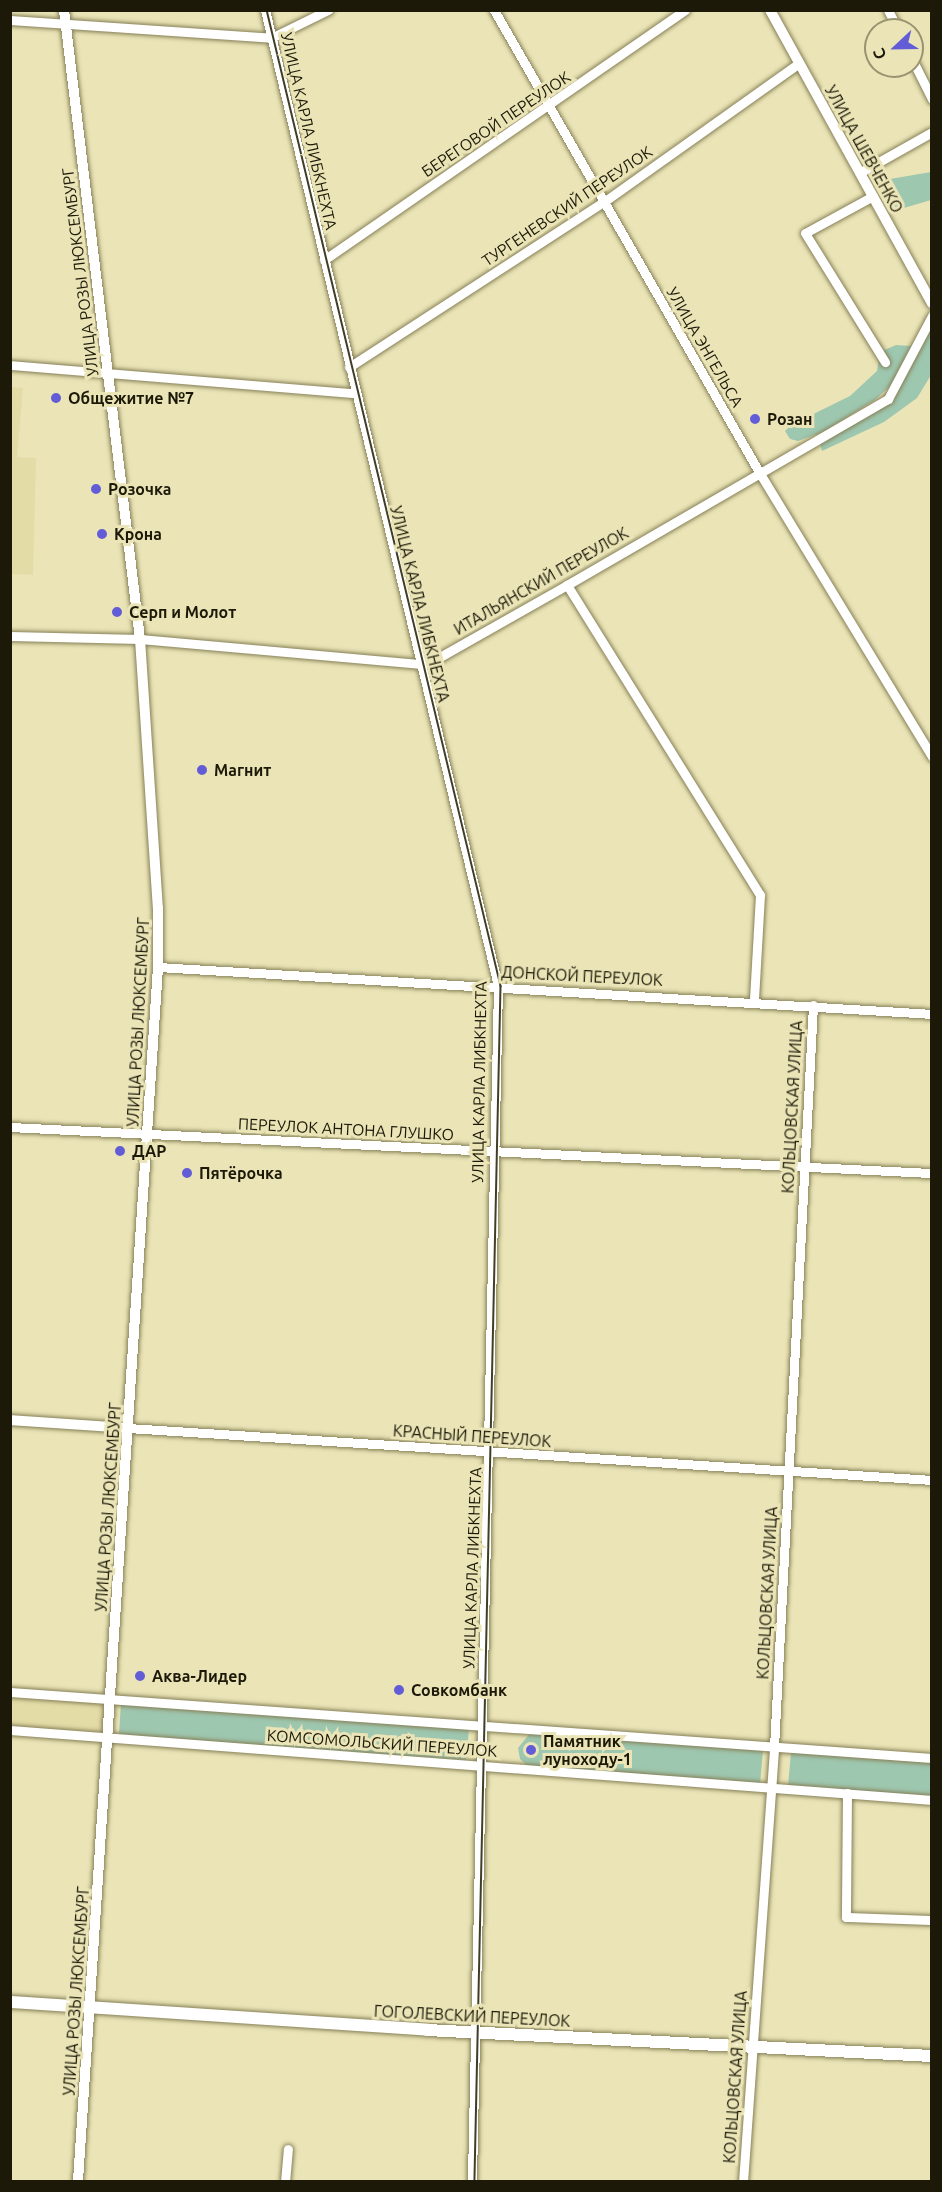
<!DOCTYPE html>
<html>
<head>
<meta charset="utf-8">
<style>
	body { margin:0 }
	#map { position:relative; width:942px; height:2192px; overflow:hidden; background:#eae4b7; font-family:Ubuntu,sans-serif }
	div>[style] { position:absolute }
	[style*='--x'] { left:calc(var(--x)*1px); top:calc(var(--y)*1px); width:calc(var(--w)*1px); rotate:calc(var(--a)*1deg) }
	.built>* { inset:0; background:#e4dca7 }
	.green>* { inset:0; background:#9ec7b0 }
	.roads { filter:drop-shadow(0 0 2px #878057) drop-shadow(0 0 2px #878057) }
	.minor>* { height:9px; margin:-4.5px; padding:0 4.5px; transform-origin:4.5px; border-radius:4.5px; background:#fff }
	.tertiary>* { height:10px; margin:-5px; padding:0 5px; transform-origin:5px; border-radius:5px; background:#fff }
	.secondary>* { height:12px; margin:-6px; padding:0 6px; transform-origin:6px; border-radius:6px; background:#fff }
	.tram>* { height:1.5px; margin:-0.75px; padding:0 0.75px; transform-origin:0.75px; border-radius:0.75px; background:#413e28 }
	.dots>* { width:16px; height:16px; translate:-50% -50%; box-sizing:border-box; border:3px solid #eae4b7; border-radius:50% }
	span { translate:-50% -50%; white-space:nowrap; text-align:center; line-height:1.15; -webkit-text-stroke:6px #eae4b7; paint-order:stroke }
	.street-label { font-size:16px; color:#1c1908 }
	.poi-label { font-size:16px; color:#1c1908; font-weight:700 }
	.left { translate:0 -50%; text-align:left }
	.frame { position:absolute; inset:0; border:12px solid #1c1908; pointer-events:none }
	.north { position:absolute; left:864px; top:18px; width:60px; height:60px; box-sizing:border-box; background:#eae4b7; border:2px solid #989371; border-radius:50%; rotate:248deg; font-size:16px; font-weight:700; line-height:24px; text-align:center; color:#1c1908 }
	.north::after { content:''; display:block; margin:auto; width:21px; height:27px; background:#625dd6; clip-path:polygon(50% 0,100% 100%,50% 72%,0 100%) }
</style>
</head>
<body>
<div id="map">
	<div class="built">
		<div style="clip-path:polygon(11px 387px,23px 388px,17px 457px,36px 458px,33px 575px,11px 574px)"></div>
		<div style="clip-path:polygon(10px 1692px,111px 1699px,109px 1737px,11px 1730px)"></div>
	</div>
	<div class="green">
		<div style="clip-path:polygon(931px 172px,931px 200px,897px 210px,883px 185px,890px 179px)"></div>
		<div style="clip-path:polygon(931px 331px,931px 375px,917px 398px,884px 422px,822px 451px,820px 443px,882px 400px,890px 386px,875px 400px,823px 432px,798px 441px,790px 439px,785px 431px,791px 425px,850px 396px,877px 371px,880px 352px,896px 345px,911px 346px,916px 338px)"></div>
		<div style="clip-path:polygon(121px 1703px,469px 1729px,466px 1760px,119px 1735px)"></div>
		<div style="clip-path:polygon(531px 1732px,763px 1750px,760px 1784px,529px 1767px,520px 1759px,518px 1748px)"></div>
		<div style="clip-path:polygon(791px 1752px,931px 1763px,931px 1797px,788px 1786px)"></div>
	</div>
	<div class="roads">
		<div class="minor">
			<div style="--x:265;--y:10;--w:1003;--a:76.57"></div>
			<div style="--x:498;--y:986;--w:1196;--a:91.25"></div>
			<div style="--x:494;--y:10;--w:533;--a:60.16"></div>
			<div style="--x:759;--y:472;--w:333;--a:58.7"></div>
			<div style="--x:888;--y:10;--w:22;--a:63"></div>
			<div style="--x:10;--y:20;--w:262;--a:3.9"></div>
			<div style="--x:271;--y:38;--w:64;--a:-26.2"></div>
			<div style="--x:912;--y:59;--w:45;--a:63.4"></div>
			<div style="--x:861;--y:172;--w:81;--a:-29.4"></div>
			<div style="--x:873;--y:196;--w:77;--a:151.4"></div>
			<div style="--x:805;--y:233;--w:152;--a:58.2"></div>
			<div style="--x:324;--y:260;--w:439;--a:-34.7"></div>
			<div style="--x:10;--y:365;--w:345;--a:4.7"></div>
			<div style="--x:349;--y:367;--w:305;--a:-33"></div>
			<div style="--x:605;--y:201;--w:238;--a:-35.4"></div>
			<div style="--x:567;--y:585;--w:365;--a:58.1"></div>
			<div style="--x:760;--y:895;--w:105;--a:93.3"></div>
			<div style="--x:10;--y:636;--w:130;--a:1.3"></div>
			<div style="--x:140;--y:639;--w:280;--a:5.1"></div>
			<div style="--x:419;--y:664;--w:20;--a:-18"></div>
			<div style="--x:438;--y:658;--w:148;--a:-29.5"></div>
			<div style="--x:567;--y:585;--w:371;--a:-30.1"></div>
			<div style="--x:888;--y:399;--w:94;--a:-62.1"></div>
			<div style="--x:158;--y:967;--w:775;--a:3.47"></div>
			<div style="--x:10;--y:1127;--w:923;--a:2.86"></div>
			<div style="--x:128;--y:1428;--w:806;--a:3.7"></div>
			<div style="--x:10;--y:1692;--w:924;--a:4.09"></div>
			<div style="--x:10;--y:1730;--w:925;--a:4.34"></div>
			<div style="--x:847;--y:1793;--w:124;--a:90.5"></div>
			<div style="--x:846;--y:1917;--w:86;--a:2"></div>
			<div style="--x:285;--y:2182;--w:33;--a:-85"></div>
			<div style="--x:743;--y:2182;--w:436;--a:-85.9"></div>
			<div style="--x:774;--y:1747;--w:743;--a:-86.99"></div>
		</div>
		<div class="tertiary">
			<div style="--x:64;--y:10;--w:634;--a:83.11"></div>
			<div style="--x:140;--y:639;--w:270;--a:86.2"></div>
			<div style="--x:158;--y:908;--w:59;--a:90"></div>
			<div style="--x:158;--y:967;--w:1218;--a:93.77"></div>
			<div style="--x:770;--y:10;--w:335;--a:61.1"></div>
			<div style="--x:10;--y:1420;--w:118;--a:3.9"></div>
		</div>
		<div class="secondary">
			<div style="--x:10;--y:2002;--w:418;--a:3.8"></div>
			<div style="--x:427;--y:2030;--w:506;--a:2.95"></div>
		</div>
	</div>
	<div class="tram">
		<div style="--x:267;--y:10;--w:1004;--a:76.52"></div>
		<div style="--x:501;--y:986;--w:1196;--a:91.25"></div>
	</div>
	<div class="dots">
		<div style="left:56px;top:398px;background:#625dd6"></div>
		<div style="left:755px;top:419px;background:#625dd6"></div>
		<div style="left:96px;top:489px;background:#625dd6"></div>
		<div style="left:102px;top:534px;background:#625dd6"></div>
		<div style="left:117px;top:612px;background:#625dd6"></div>
		<div style="left:202px;top:770px;background:#625dd6"></div>
		<div style="left:120px;top:1151px;background:#625dd6"></div>
		<div style="left:187px;top:1173px;background:#625dd6"></div>
		<div style="left:140px;top:1676px;background:#625dd6"></div>
		<div style="left:399px;top:1690px;background:#625dd6"></div>
		<div style="left:531px;top:1750px;background:#625dd6"></div>
	</div>
	<div class="street-label">
		<span style="left:496px;top:124px;rotate:-34deg">БЕРЕГОВОЙ ПЕРЕУЛОК</span>
		<span style="left:309px;top:131px;rotate:77deg">УЛИЦА КАРЛА ЛИБКНЕХТА</span>
		<span style="left:864px;top:149px;rotate:61deg">УЛИЦА ШЕВЧЕНКО</span>
		<span style="left:567px;top:206px;rotate:-34deg">ТУРГЕНЕВСКИЙ ПЕРЕУЛОК</span>
		<span style="left:80px;top:272px;rotate:-97deg">УЛИЦА РОЗЫ ЛЮКСЕМБУРГ</span>
		<span style="left:705px;top:347px;rotate:60deg">УЛИЦА ЭНГЕЛЬСА</span>
		<span style="left:541px;top:581px;rotate:-30deg">ИТАЛЬЯНСКИЙ ПЕРЕУЛОК</span>
		<span style="left:420px;top:604px;rotate:76deg">УЛИЦА КАРЛА ЛИБКНЕХТА</span>
		<span style="left:582px;top:976px;rotate:3deg">ДОНСКОЙ ПЕРЕУЛОК</span>
		<span style="left:138px;top:1022px;rotate:-87deg">УЛИЦА РОЗЫ ЛЮКСЕМБУРГ</span>
		<span style="left:479px;top:1082px;rotate:-89deg">УЛИЦА КАРЛА ЛИБКНЕХТА</span>
		<span style="left:792px;top:1107px;rotate:-87deg">КОЛЬЦОВСКАЯ УЛИЦА</span>
		<span style="left:346px;top:1129px;rotate:3deg">ПЕРЕУЛОК АНТОНА ГЛУШКО</span>
		<span style="left:472px;top:1436px;rotate:4deg">КРАСНЫЙ ПЕРЕУЛОК</span>
		<span style="left:108px;top:1507px;rotate:-86deg">УЛИЦА РОЗЫ ЛЮКСЕМБУРГ</span>
		<span style="left:472px;top:1568px;rotate:-88deg">УЛИЦА КАРЛА ЛИБКНЕХТА</span>
		<span style="left:767px;top:1593px;rotate:-87deg">КОЛЬЦОВСКАЯ УЛИЦА</span>
		<span style="left:382px;top:1743px;rotate:4deg">КОМСОМОЛЬСКИЙ ПЕРЕУЛОК</span>
		<span style="left:76px;top:1991px;rotate:-86deg">УЛИЦА РОЗЫ ЛЮКСЕМБУРГ</span>
		<span style="left:472px;top:2016px;rotate:3deg">ГОГОЛЕВСКИЙ ПЕРЕУЛОК</span>
		<span style="left:735px;top:2077px;rotate:-86deg">КОЛЬЦОВСКАЯ УЛИЦА</span>
	</div>
	<div class="poi-label">
		<span class="left" style="left:68px;top:398px">Общежитие №7</span>
		<span class="left" style="left:767px;top:419px">Розан</span>
		<span class="left" style="left:108px;top:489px">Розочка</span>
		<span class="left" style="left:114px;top:534px">Крона</span>
		<span class="left" style="left:129px;top:612px">Серп и Молот</span>
		<span class="left" style="left:214px;top:770px">Магнит</span>
		<span class="left" style="left:132px;top:1151px">ДАР</span>
		<span class="left" style="left:199px;top:1173px">Пятёрочка</span>
		<span class="left" style="left:152px;top:1676px">Аква-Лидер</span>
		<span class="left" style="left:411px;top:1690px">Совкомбанк</span>
		<span class="left" style="left:543px;top:1750px">Памятник<br>луноходу-1</span>
	</div>
	<div class="frame"></div>
	<div class="north">С</div>
</div>
</body>
</html>
